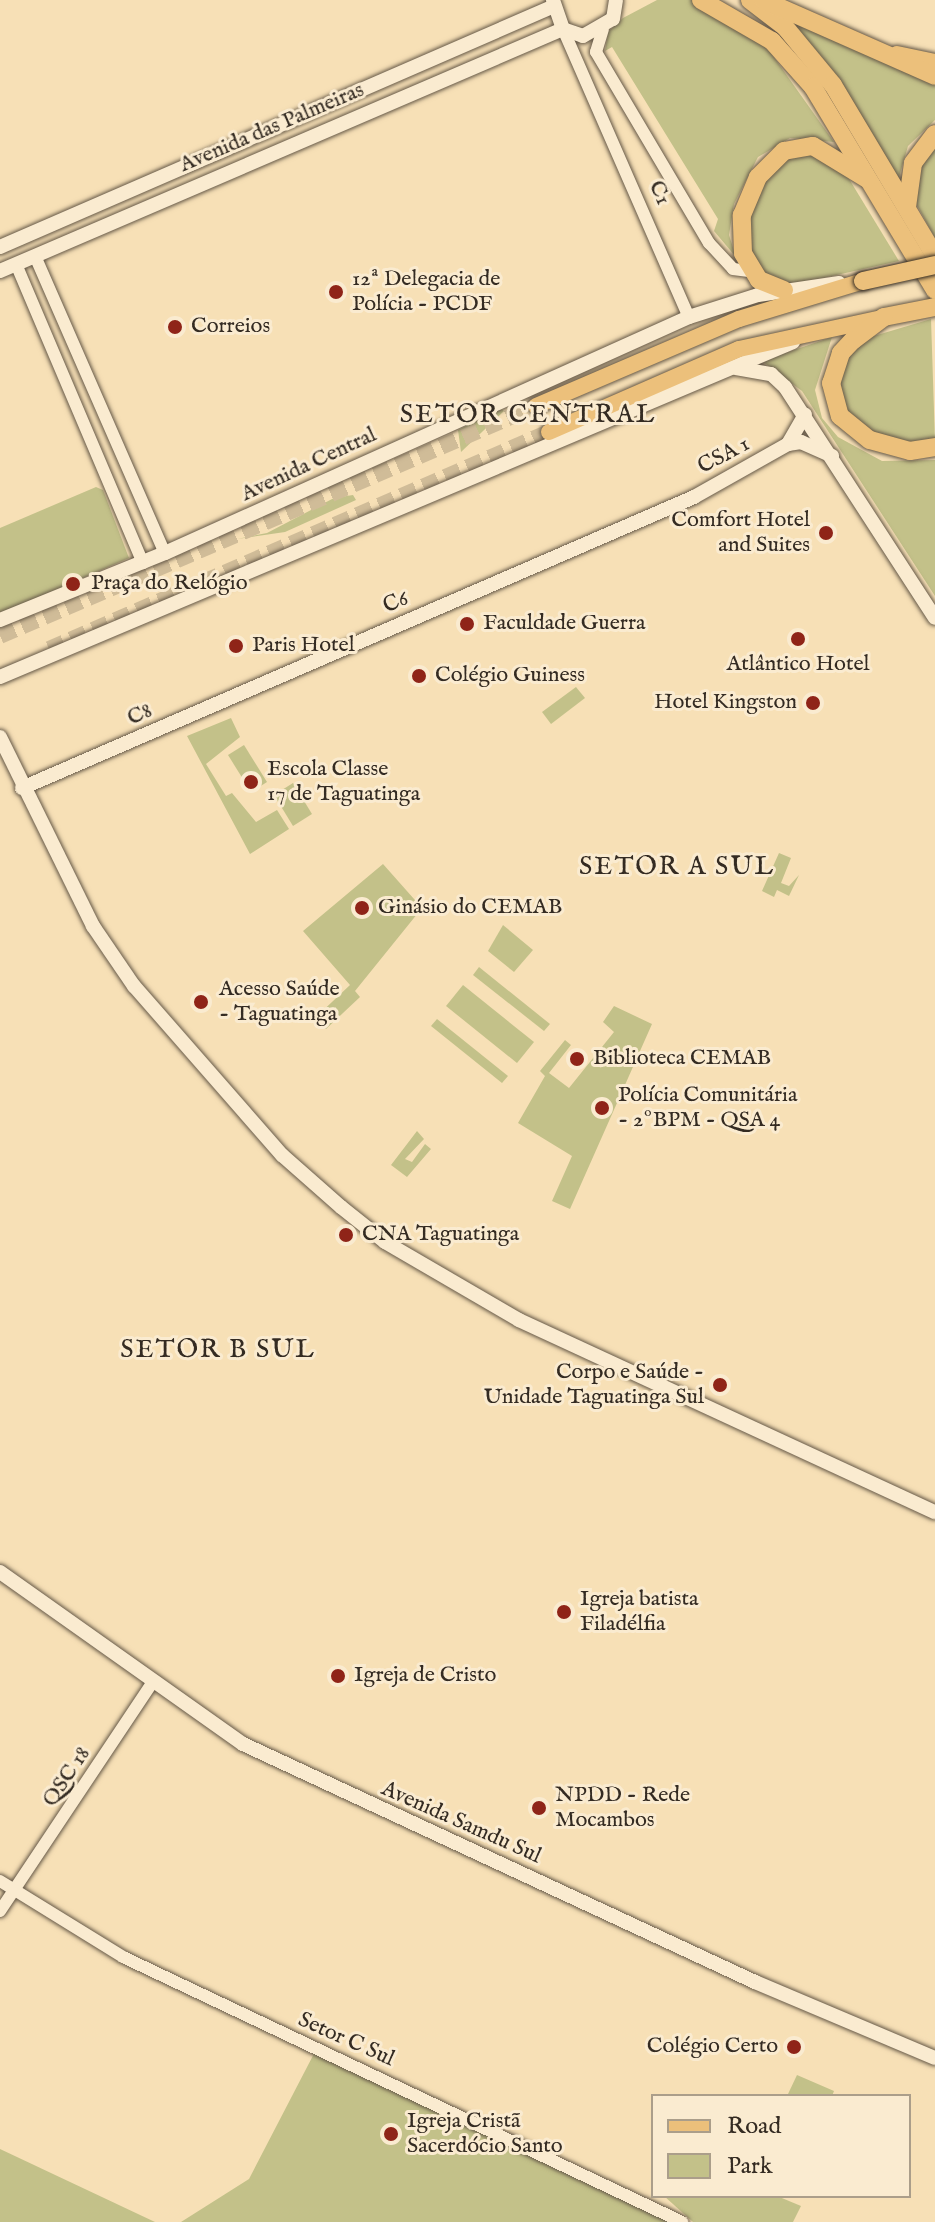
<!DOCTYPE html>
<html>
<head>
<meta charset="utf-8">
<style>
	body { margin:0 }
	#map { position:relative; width:935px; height:2222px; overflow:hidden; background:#f7e0b6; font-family:"IM FELL English",serif }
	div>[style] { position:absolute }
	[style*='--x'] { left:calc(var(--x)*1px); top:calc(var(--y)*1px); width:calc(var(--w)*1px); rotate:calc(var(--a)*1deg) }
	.green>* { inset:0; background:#c3c189 }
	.primary-tunnel>* { height:16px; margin-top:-8px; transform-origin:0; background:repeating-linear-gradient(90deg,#d0bc98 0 16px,transparent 0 24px) }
	.roads { filter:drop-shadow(0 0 2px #655847) drop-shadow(0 0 2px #655847) }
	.tertiary>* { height:12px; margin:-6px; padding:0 6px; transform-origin:6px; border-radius:6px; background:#faebd0 }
	.secondary>* { height:14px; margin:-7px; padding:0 7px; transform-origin:7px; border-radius:7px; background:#faebd0 }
	.primary>* { height:16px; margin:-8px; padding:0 8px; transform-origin:8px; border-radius:8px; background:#ecc07b }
	.trunk>* { height:18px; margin:-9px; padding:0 9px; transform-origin:9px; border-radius:9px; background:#ecc07b }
	.motorway>* { height:18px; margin:-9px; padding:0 9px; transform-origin:9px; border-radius:9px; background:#ecc07b }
	.bridges { filter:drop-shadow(0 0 2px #342b22) drop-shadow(0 0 2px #342b22) }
	.motorway-bridge>* { height:18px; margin:-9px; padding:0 9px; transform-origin:9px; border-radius:9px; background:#ecc07b }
	.dots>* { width:22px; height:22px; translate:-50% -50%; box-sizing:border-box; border:4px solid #faebd0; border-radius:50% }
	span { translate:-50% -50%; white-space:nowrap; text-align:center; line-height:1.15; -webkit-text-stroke:6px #faebd0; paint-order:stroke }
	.street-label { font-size:22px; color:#342b22 }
	.poi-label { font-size:22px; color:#342b22 }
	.left { translate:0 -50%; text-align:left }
	.right { translate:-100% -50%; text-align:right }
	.quarter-label { font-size:26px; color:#342b22; letter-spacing:2px }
	.legend { position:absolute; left:651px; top:2094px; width:260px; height:104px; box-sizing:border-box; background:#faebd0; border:2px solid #ab9e8a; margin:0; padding:10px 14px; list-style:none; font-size:24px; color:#342b22 }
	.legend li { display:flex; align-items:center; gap:16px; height:40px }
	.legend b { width:40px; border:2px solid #ab9e8a }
</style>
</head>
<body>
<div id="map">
	<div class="green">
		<div style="clip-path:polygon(657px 0,694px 0,766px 46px,834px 142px,790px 138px,758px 157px,734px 204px,729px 235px,736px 257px,714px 231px,718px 219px,612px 47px,605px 51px,608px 32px,623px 18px)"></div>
		<div style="clip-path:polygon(759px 0,935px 82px,935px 120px,908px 146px,897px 184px)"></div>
		<div style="clip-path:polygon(935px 139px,935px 238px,913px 198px,913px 181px)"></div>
		<div style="clip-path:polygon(802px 152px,843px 169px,899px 261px,792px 285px,764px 275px,749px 254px,747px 211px,770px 166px)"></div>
		<div style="clip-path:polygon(931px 319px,935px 441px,896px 445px,852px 424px,835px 377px,857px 341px)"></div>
		<div style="clip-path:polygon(832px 337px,815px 390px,822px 418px,838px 437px,882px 461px,935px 460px,935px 596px,802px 391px,762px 361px)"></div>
		<div style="clip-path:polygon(501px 409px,504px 411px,461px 452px,458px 430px)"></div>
		<div style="clip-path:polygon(96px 487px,103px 490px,129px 558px,0 614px,0 528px)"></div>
		<div style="clip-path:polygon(353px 495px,356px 500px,285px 532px,237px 539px,267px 533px,334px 498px)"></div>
		<div style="clip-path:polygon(576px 687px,585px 698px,551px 724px,542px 712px)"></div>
		<div style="clip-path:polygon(231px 718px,240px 737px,206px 764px,226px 796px,232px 793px,256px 822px,277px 810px,289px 829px,250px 854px,187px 736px)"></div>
		<div style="clip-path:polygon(244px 745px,267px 782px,251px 792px,228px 755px)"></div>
		<div style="clip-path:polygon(293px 783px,312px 814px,293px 826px,274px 795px)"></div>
		<div style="clip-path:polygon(779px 853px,791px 858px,781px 883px,789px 886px,799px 875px,789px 896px,777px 890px,774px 897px,762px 891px)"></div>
		<div style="clip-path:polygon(383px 864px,422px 908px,355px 991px,360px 997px,326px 1029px,315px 1018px,350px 985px,303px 931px)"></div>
		<div style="clip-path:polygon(503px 925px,533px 950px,514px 972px,488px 951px)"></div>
		<div style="clip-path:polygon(479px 967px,550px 1024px,544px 1031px,473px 975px)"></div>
		<div style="clip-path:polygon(463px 985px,534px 1042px,517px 1063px,446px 1006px)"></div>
		<div style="clip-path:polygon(614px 1006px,652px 1024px,570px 1209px,552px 1201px,572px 1156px,518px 1123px,545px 1076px,540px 1071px,565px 1040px,571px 1045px,549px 1073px,569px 1088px,614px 1032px,603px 1022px)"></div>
		<div style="clip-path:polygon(437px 1019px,508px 1076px,502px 1083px,431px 1026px)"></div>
		<div style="clip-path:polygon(417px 1131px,424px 1139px,405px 1159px,412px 1162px,425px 1144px,431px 1149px,407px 1177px,391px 1165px)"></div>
		<div style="clip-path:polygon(319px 2044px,674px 2222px,181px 2222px,249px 2179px)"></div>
		<div style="clip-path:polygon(797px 2075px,834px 2091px,832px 2096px,788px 2094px)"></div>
		<div style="clip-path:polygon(0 2149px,155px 2222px,0 2222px)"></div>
		<div style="clip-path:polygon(664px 2196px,777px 2196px,801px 2206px,793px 2222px,693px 2222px)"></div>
	</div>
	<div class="primary-tunnel">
		<div style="--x:0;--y:636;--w:583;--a:-23.22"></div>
		<div style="--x:49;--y:649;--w:545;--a:-23.46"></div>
	</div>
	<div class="roads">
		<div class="tertiary">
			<div style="--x:563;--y:29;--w:314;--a:66.4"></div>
			<div style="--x:603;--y:29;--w:24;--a:107"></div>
			<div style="--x:596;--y:52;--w:222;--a:59.4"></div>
			<div style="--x:709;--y:243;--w:35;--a:47"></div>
			<div style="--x:733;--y:269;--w:16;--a:7"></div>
			<div style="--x:35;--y:256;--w:324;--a:66.4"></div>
			<div style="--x:16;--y:264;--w:325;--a:67"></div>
			<div style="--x:0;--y:1881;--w:145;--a:31.7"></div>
			<div style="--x:123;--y:1957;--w:619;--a:25.36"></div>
			<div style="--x:0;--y:1911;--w:272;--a:-56.3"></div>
		</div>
		<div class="secondary">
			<div style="--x:553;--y:0;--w:31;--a:71"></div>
			<div style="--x:563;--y:29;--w:21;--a:19"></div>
			<div style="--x:583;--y:36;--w:34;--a:-30"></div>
			<div style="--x:613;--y:19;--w:19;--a:-81"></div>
			<div style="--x:0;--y:247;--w:602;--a:-23.5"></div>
			<div style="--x:0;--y:271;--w:613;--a:-23.26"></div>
			<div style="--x:736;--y:368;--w:36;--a:10"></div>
			<div style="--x:771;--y:374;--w:19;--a:43"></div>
			<div style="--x:785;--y:387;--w:275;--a:57"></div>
			<div style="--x:788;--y:444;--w:13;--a:-9"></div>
			<div style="--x:801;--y:442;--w:34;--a:24"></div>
			<div style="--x:0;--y:620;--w:178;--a:-22.1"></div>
			<div style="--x:165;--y:553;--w:575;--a:-24.25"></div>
			<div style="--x:689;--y:317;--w:72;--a:-17.7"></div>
			<div style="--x:758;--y:295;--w:82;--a:-8.4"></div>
			<div style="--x:0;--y:677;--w:861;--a:-22.9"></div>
			<div style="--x:0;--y:737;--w:211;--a:63.8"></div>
			<div style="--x:93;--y:926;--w:73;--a:55.7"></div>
			<div style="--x:134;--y:986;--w:225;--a:48.8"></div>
			<div style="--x:282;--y:1155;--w:79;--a:41.4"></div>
			<div style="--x:341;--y:1207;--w:56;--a:38.5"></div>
			<div style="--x:385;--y:1242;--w:155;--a:30.2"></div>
			<div style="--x:519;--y:1320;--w:458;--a:24.8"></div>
			<div style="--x:22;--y:788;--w:732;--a:-23.41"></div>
			<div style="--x:694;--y:497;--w:108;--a:-29.4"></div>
			<div style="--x:788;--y:444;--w:34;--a:-60"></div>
			<div style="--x:0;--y:1572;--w:298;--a:35.3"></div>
			<div style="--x:243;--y:1744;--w:565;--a:24.93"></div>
			<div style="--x:755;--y:1982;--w:195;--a:22.9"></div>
		</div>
		<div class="primary">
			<div style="--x:897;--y:54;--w:39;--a:12"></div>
			<div style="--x:536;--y:406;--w:221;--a:-23.2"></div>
			<div style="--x:739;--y:319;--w:130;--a:-17"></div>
			<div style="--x:549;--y:432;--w:207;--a:-23.6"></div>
			<div style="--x:739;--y:349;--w:146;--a:-12.2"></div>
		</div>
		<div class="trunk">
			<div style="--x:701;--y:0;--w:82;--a:30"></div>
			<div style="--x:772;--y:41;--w:62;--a:48.3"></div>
			<div style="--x:813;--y:87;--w:237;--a:59"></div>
			<div style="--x:750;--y:0;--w:44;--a:37.6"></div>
			<div style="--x:785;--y:27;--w:75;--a:50.4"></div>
			<div style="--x:833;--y:85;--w:199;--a:59.2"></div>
		</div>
		<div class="motorway">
			<div style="--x:763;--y:0;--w:188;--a:23.8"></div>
			<div style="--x:907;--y:207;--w:44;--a:-82.2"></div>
			<div style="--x:913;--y:163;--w:36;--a:-53"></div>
			<div style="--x:784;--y:290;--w:27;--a:-158"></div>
			<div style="--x:759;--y:280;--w:31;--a:-121"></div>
			<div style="--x:743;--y:253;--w:38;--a:-92"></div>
			<div style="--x:742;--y:215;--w:41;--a:-67.2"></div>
			<div style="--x:758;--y:177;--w:37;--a:-45"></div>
			<div style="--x:784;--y:151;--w:29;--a:-10"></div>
			<div style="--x:813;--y:146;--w:63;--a:31.4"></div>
			<div style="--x:935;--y:307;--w:52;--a:168.9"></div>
			<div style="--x:884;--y:317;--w:39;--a:143"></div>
			<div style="--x:853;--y:340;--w:18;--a:133"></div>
			<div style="--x:841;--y:353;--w:32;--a:108"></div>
			<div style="--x:831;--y:383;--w:34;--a:75"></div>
			<div style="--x:840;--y:416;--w:38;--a:39"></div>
			<div style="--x:870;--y:440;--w:41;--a:15.4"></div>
			<div style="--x:910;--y:451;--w:25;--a:-9"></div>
		</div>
	</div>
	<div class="bridges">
		<div class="motorway-bridge">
			<div style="--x:863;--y:281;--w:74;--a:-12.5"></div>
		</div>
	</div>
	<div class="dots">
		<div style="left:336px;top:292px;background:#8f2418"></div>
		<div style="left:175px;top:327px;background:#8f2418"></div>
		<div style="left:826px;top:533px;background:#8f2418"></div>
		<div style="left:73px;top:584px;background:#8f2418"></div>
		<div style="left:467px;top:624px;background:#8f2418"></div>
		<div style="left:798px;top:639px;background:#8f2418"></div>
		<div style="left:236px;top:646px;background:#8f2418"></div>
		<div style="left:419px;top:676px;background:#8f2418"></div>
		<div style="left:813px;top:703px;background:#8f2418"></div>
		<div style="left:251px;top:782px;background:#8f2418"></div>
		<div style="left:362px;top:908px;background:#8f2418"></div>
		<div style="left:201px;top:1002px;background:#8f2418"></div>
		<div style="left:577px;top:1059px;background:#8f2418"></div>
		<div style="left:602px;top:1108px;background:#8f2418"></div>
		<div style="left:346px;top:1235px;background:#8f2418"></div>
		<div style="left:720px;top:1385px;background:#8f2418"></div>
		<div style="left:564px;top:1612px;background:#8f2418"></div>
		<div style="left:338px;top:1676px;background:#8f2418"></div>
		<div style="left:539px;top:1808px;background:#8f2418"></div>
		<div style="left:794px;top:2047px;background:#8f2418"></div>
		<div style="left:391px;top:2134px;background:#8f2418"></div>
	</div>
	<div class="street-label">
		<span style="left:272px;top:128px;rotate:-23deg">Avenida das Palmeiras</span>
		<span style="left:659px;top:193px;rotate:67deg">C1</span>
		<span style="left:724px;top:456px;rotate:-28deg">CSA 1</span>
		<span style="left:309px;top:465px;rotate:-25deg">Avenida Central</span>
		<span style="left:396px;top:603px;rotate:-23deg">C6</span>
		<span style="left:140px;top:715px;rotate:-24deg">C8</span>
		<span style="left:67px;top:1777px;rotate:-56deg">QSC 18</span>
		<span style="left:461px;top:1823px;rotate:24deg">Avenida Samdu Sul</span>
		<span style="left:346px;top:2040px;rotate:24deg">Setor C Sul</span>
	</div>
	<div class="poi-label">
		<span class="left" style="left:352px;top:292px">12ª Delegacia de<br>Polícia - PCDF</span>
		<span class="left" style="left:191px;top:327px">Correios</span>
		<span class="right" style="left:810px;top:533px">Comfort Hotel<br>and Suites</span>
		<span class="left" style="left:91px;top:584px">Praça do Relógio</span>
		<span class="left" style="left:483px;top:624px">Faculdade Guerra</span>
		<span class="left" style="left:252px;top:646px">Paris Hotel</span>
		<span style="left:798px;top:665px">Atlântico Hotel</span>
		<span class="left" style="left:435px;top:676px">Colégio Guiness</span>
		<span class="right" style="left:797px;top:703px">Hotel Kingston</span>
		<span class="left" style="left:267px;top:782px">Escola Classe<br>17 de Taguatinga</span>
		<span class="left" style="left:378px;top:908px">Ginásio do CEMAB</span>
		<span class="left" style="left:219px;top:1002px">Acesso Saúde<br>- Taguatinga</span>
		<span class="left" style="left:593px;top:1059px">Biblioteca CEMAB</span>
		<span class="left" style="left:618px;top:1108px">Polícia Comunitária<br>- 2ºBPM - QSA 4</span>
		<span class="left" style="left:362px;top:1235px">CNA Taguatinga</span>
		<span class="right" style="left:704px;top:1385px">Corpo e Saúde -<br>Unidade Taguatinga Sul</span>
		<span class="left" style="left:580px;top:1612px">Igreja batista<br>Filadélfia</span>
		<span class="left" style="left:354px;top:1676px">Igreja de Cristo</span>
		<span class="left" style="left:555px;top:1808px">NPDD - Rede<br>Mocambos</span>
		<span class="right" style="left:778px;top:2047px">Colégio Certo</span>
		<span class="left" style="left:407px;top:2134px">Igreja Cristã<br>Sacerdócio Santo</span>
	</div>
	<div class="quarter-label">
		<span style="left:528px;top:415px">SETOR CENTRAL</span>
		<span style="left:677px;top:867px">SETOR A SUL</span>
		<span style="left:218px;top:1350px">SETOR B SUL</span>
	</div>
	<ul class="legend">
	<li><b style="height:10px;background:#ecc07b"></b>Road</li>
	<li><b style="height:22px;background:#c3c189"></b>Park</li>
	</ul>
</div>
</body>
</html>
